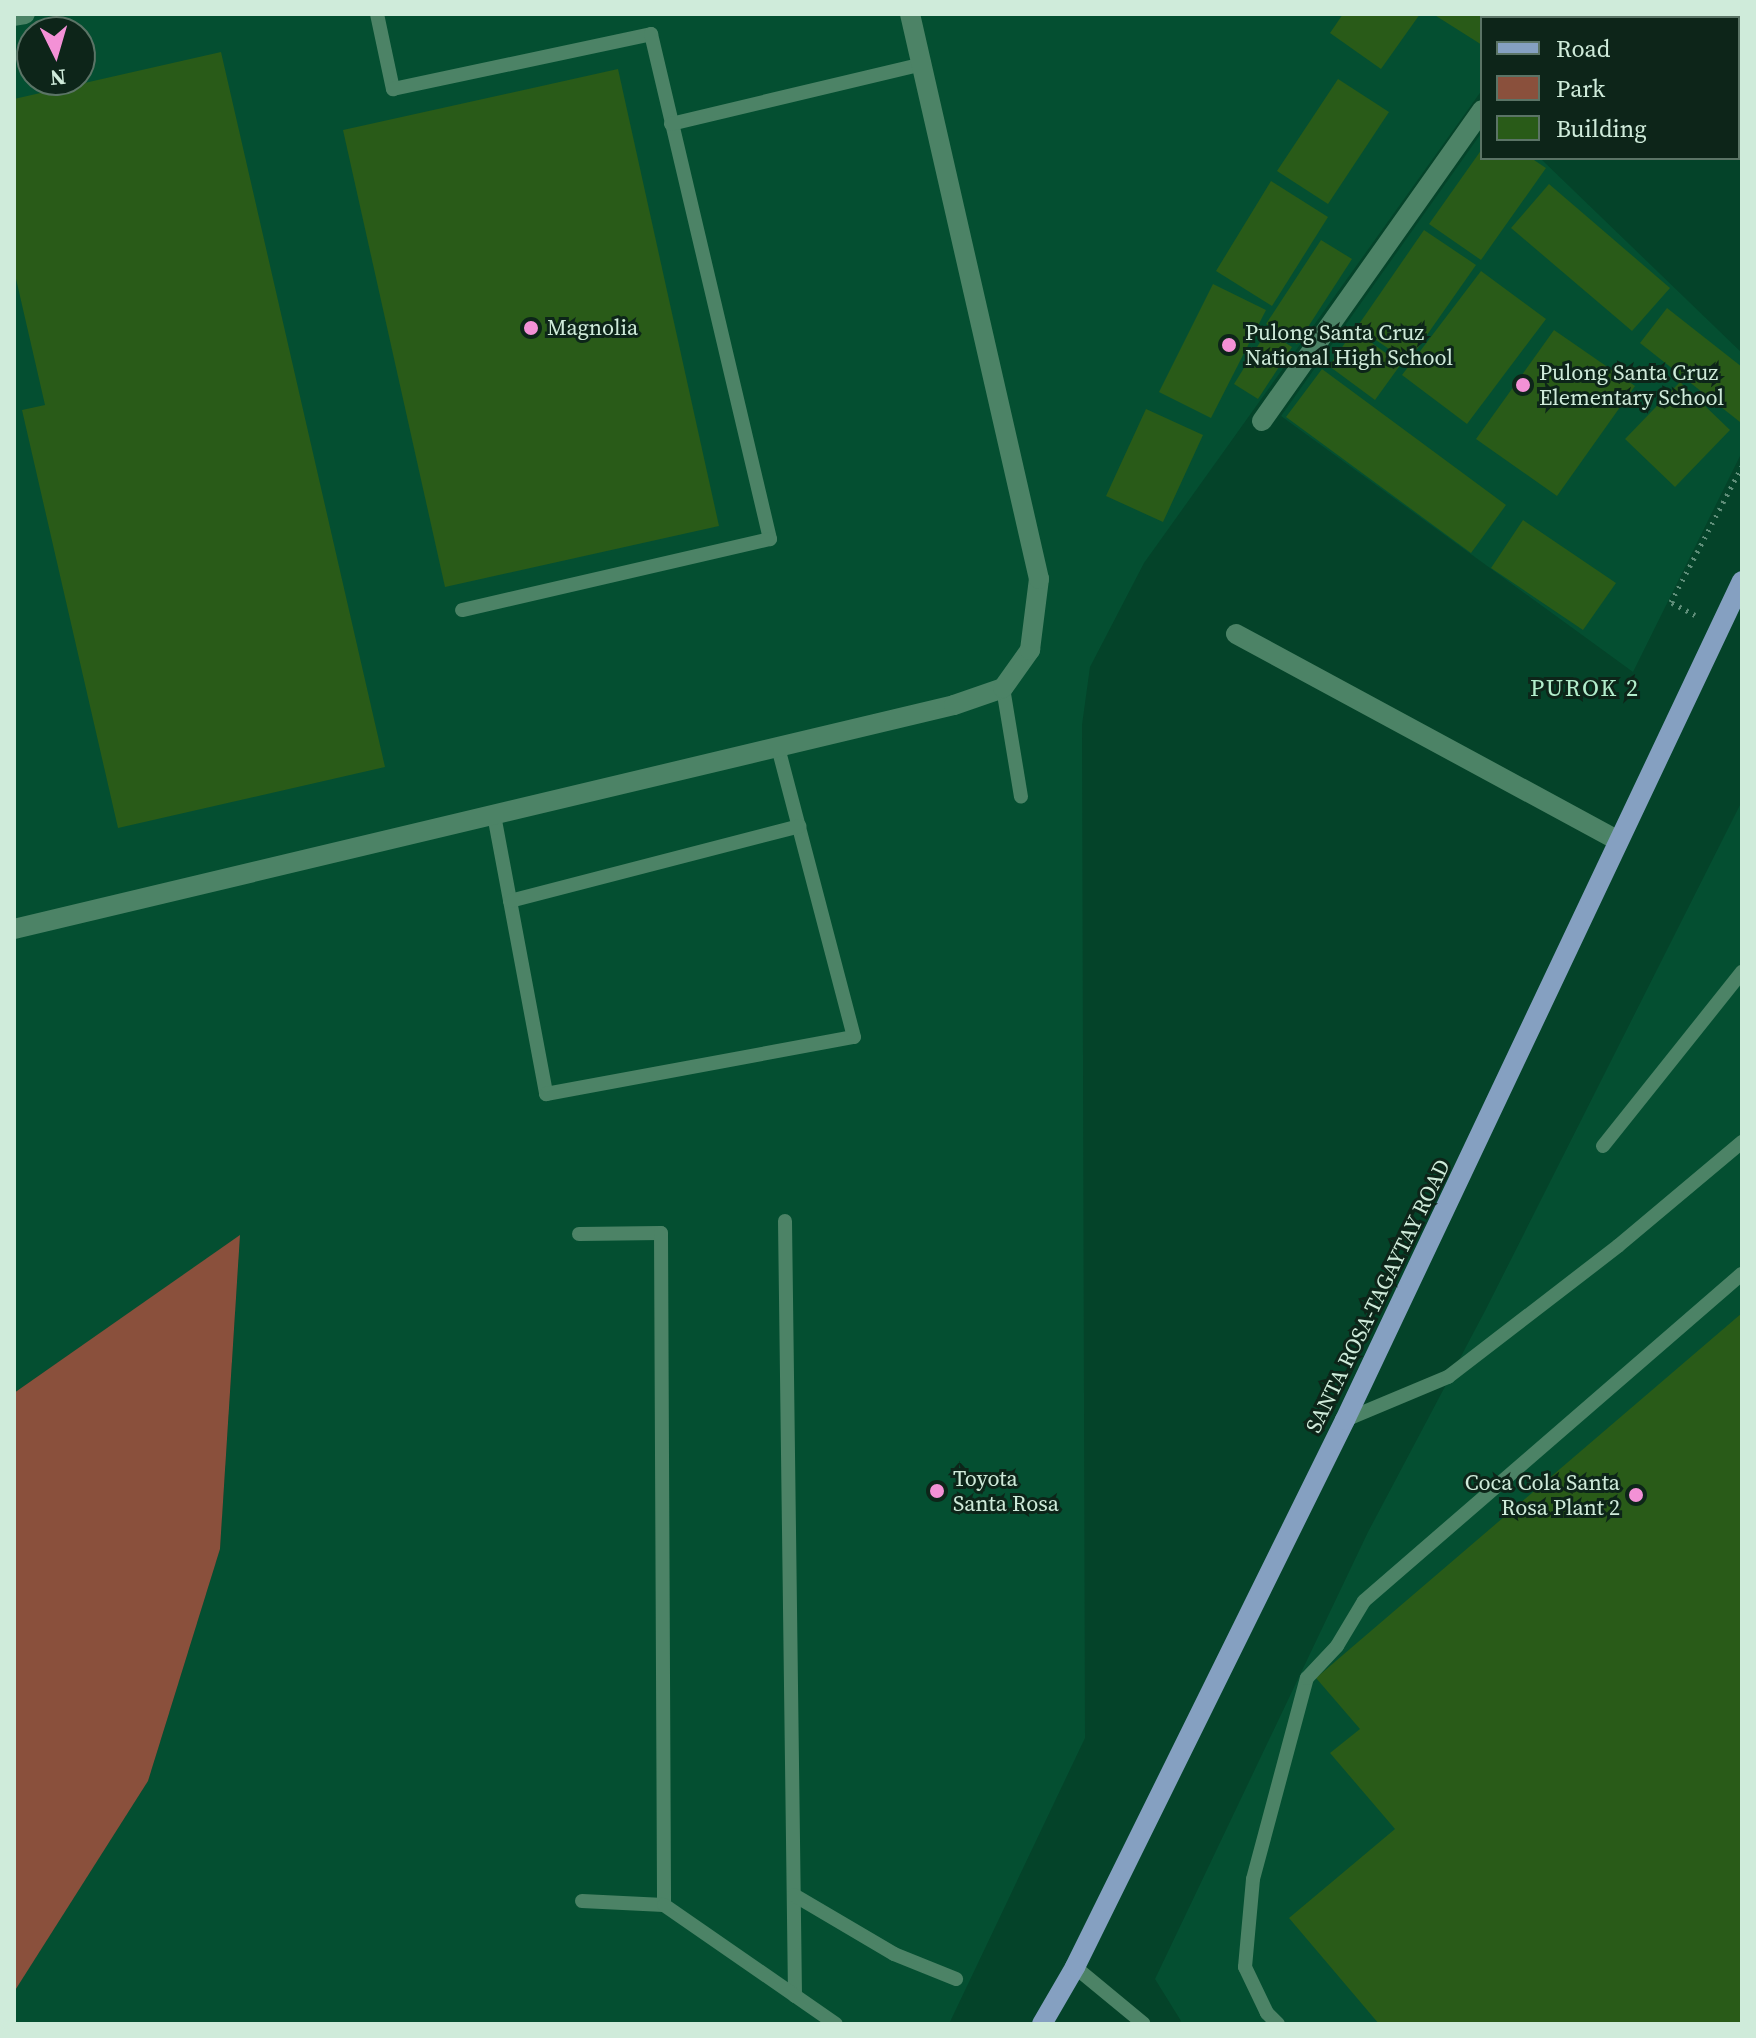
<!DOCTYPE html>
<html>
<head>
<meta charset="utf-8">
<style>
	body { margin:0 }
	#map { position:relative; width:1756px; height:2038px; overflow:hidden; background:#044329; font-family:"Source Serif 4",serif }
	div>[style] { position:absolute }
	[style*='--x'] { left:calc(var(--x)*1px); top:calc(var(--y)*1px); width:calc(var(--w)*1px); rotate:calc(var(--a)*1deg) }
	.built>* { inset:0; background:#044f31 }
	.green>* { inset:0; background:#8a503c }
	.building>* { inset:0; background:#295b18 }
	.path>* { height:5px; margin-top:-2.5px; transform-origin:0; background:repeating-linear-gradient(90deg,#5f8e79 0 2px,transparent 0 8px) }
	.service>* { height:14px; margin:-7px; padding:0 7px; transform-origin:7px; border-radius:7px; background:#4c8366 }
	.minor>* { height:20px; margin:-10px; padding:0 10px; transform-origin:10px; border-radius:10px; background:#4c8366 }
	.primary>* { height:20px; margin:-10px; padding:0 10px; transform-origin:10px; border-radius:10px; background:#85a0c1 }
	.dots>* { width:22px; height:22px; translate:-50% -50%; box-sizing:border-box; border:4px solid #0d2519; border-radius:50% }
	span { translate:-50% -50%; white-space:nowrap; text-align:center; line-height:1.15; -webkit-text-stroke:6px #0d2519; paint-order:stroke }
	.poi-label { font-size:22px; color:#cfebda }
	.left { translate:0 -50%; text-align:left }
	.right { translate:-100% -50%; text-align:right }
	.street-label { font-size:22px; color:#cfebda }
	.neighbourhood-label { font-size:24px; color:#b3eecc; letter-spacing:2px }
	.frame { position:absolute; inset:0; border:16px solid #cfebda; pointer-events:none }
	.legend { position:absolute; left:1480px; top:16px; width:260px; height:144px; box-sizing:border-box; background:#0d2519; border:2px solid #5b7466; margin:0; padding:10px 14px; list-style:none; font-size:24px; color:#cfebda }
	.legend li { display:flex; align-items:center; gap:16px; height:40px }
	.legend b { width:40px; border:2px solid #5b7466 }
	.north { position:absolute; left:16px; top:16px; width:80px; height:80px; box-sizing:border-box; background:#0d2519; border:2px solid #5b7466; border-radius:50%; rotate:175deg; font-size:22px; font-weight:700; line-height:32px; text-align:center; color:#cfebda }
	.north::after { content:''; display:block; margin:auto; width:28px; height:36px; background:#f391d6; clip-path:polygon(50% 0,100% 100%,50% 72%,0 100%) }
</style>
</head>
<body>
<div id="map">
	<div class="built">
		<div style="clip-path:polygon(evenodd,14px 14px,1533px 14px,1482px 18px,1482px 90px,1144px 563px,1090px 667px,1082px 725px,1085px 1738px,949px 2024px,14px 2024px,14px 1992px,148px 1781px,220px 1549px,240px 1236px,14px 1393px,14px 14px,32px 32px,80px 32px,80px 80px,32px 80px,32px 32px)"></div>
		<div style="clip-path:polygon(1482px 132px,1482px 158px,1540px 158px,1742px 353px,1742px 452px,1633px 672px,1281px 416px)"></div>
		<div style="clip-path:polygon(1742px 801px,1742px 2024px,1179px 2024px,1181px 2021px,1155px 1979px,1368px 1532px,1486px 1309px)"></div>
	</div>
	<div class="green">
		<div style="clip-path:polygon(240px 1235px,220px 1549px,148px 1781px,14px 1992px,14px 1393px)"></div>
	</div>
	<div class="building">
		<div style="clip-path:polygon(1343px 14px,1420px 14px,1381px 69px,1330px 33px)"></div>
		<div style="clip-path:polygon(1433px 14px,1533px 14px,1531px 18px,1482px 18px,1482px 45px)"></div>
		<div style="clip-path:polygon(221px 52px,385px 767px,118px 828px,22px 410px,45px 405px,14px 270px,14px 99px)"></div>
		<div style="clip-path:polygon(618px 69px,719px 526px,445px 587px,343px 130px)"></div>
		<div style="clip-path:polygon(1338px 79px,1389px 112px,1328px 204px,1277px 171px)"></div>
		<div style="clip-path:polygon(1482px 149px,1482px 158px,1531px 158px,1546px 168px,1481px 260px,1429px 224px)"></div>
		<div style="clip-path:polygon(1271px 181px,1328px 217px,1272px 306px,1216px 271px)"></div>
		<div style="clip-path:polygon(1549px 184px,1670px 288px,1632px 331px,1511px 228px)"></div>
		<div style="clip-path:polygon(1424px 230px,1476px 265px,1408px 362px,1357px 327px)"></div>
		<div style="clip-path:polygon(1321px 240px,1352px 259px,1297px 344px,1266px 324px)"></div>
		<div style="clip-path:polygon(1481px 271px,1546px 319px,1467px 424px,1402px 375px)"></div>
		<div style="clip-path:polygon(1213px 284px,1266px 310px,1211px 418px,1159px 392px)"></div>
		<div style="clip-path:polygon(1667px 308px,1742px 367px,1740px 422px,1640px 343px)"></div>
		<div style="clip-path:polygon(1354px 330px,1401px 364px,1375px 400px,1329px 366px)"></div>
		<div style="clip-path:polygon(1554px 330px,1635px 386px,1557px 496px,1476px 439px)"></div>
		<div style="clip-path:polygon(1267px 331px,1292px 347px,1258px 399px,1234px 384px)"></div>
		<div style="clip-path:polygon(1322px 369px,1506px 505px,1471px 553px,1286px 417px)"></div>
		<div style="clip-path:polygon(1680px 382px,1730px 430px,1675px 487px,1625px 439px)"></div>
		<div style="clip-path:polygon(1146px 409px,1203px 435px,1163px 522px,1106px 496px)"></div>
		<div style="clip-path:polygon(1523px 520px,1616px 583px,1583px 630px,1491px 568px)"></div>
		<div style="clip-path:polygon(1742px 1313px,1742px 2024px,1379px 2024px,1289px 1918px,1395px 1829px,1330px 1753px,1360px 1729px,1316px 1678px)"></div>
	</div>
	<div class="path">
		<div style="--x:1695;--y:615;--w:27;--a:-152"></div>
		<div style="--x:1671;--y:602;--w:153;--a:-62.4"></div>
	</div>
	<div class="service">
		<div style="--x:377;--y:14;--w:77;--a:78"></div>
		<div style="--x:393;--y:89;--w:264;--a:-12"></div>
		<div style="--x:651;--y:34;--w:519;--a:76.74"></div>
		<div style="--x:770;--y:539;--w:316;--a:167"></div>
		<div style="--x:671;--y:124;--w:259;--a:-13.4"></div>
		<div style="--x:1003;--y:688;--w:110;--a:80.6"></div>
		<div style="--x:494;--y:815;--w:284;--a:79.4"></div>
		<div style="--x:546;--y:1094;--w:313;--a:-10.5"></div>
		<div style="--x:854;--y:1037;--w:300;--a:-104.7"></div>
		<div style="--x:510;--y:901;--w:299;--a:-14.5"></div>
		<div style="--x:1603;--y:1146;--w:223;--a:-51.4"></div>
		<div style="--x:785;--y:1221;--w:775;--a:89.26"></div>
		<div style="--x:579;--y:1234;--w:82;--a:-0.7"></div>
		<div style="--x:661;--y:1233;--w:672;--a:89.74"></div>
		<div style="--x:1345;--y:1420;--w:112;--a:-22.7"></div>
		<div style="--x:1448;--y:1377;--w:215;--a:-37.6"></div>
		<div style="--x:1618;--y:1246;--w:162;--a:-40"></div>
		<div style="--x:794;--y:1895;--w:116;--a:30.5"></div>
		<div style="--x:894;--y:1954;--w:67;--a:22"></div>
		<div style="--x:582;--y:1901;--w:82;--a:2.8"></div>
		<div style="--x:664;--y:1905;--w:209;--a:34.7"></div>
		<div style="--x:1075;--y:1967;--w:89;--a:39.6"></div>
		<div style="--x:1278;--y:2024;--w:16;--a:-135"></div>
		<div style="--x:1267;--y:2013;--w:51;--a:-115.6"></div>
		<div style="--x:1245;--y:1967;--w:88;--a:-84.8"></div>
		<div style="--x:1253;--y:1879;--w:208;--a:-75"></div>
		<div style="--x:1307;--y:1678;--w:44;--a:-46.8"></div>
		<div style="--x:1337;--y:1646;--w:52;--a:-59"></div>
		<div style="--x:1364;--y:1601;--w:500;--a:-40.9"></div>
	</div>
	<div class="minor">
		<div style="--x:14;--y:16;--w:11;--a:-10"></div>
		<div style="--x:1547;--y:18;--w:5;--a:-53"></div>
		<div style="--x:1262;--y:421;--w:381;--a:-54.7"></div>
		<div style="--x:1236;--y:634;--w:433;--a:28.4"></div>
		<div style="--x:14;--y:929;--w:966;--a:-13.4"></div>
		<div style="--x:954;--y:705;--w:52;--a:-19.1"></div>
		<div style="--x:1003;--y:688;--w:47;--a:-54.6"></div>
		<div style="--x:1030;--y:650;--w:72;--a:-82.8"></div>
		<div style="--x:1039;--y:579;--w:580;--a:-102.86"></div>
	</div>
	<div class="primary">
		<div style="--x:1042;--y:2024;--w:66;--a:-59.9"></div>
		<div style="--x:1075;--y:1967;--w:610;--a:-63.73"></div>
		<div style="--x:1345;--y:1420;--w:928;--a:-64.68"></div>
	</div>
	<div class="dots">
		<div style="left:531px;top:328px;background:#f391d6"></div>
		<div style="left:1229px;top:345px;background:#f391d6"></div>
		<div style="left:1523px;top:385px;background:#f391d6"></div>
		<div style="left:937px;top:1491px;background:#f391d6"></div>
		<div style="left:1636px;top:1495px;background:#f391d6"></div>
	</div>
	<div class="poi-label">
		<span class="left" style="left:547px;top:328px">Magnolia</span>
		<span class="left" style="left:1245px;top:345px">Pulong Santa Cruz<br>National High School</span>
		<span class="left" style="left:1539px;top:385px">Pulong Santa Cruz<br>Elementary School</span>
		<span class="left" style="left:953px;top:1491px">Toyota<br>Santa Rosa</span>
		<span class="right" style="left:1620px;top:1495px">Coca Cola Santa<br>Rosa Plant 2</span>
	</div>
	<div class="street-label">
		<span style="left:1378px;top:1296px;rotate:-64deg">SANTA ROSA-TAGAYTAY ROAD</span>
	</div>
	<div class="neighbourhood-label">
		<span style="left:1585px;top:688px">PUROK 2</span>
	</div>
	<div class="frame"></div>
	<ul class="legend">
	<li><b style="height:10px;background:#85a0c1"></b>Road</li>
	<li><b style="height:22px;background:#8a503c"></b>Park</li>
	<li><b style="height:22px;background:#295b18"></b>Building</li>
	</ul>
	<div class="north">N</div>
</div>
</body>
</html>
